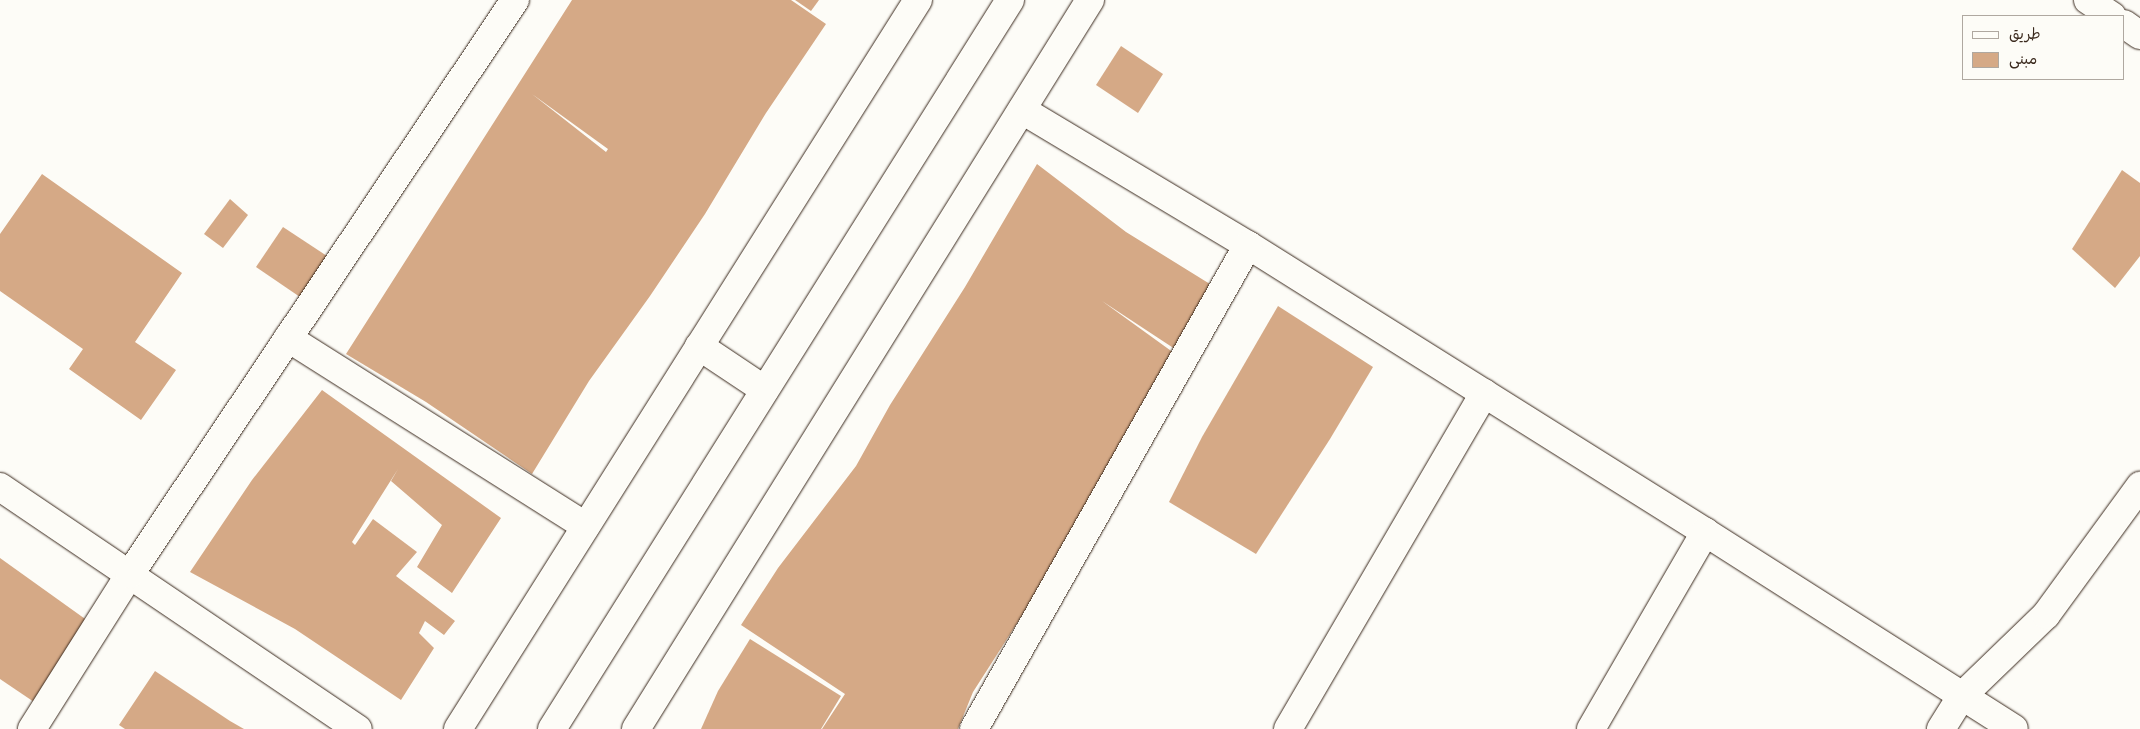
<!DOCTYPE html>
<html>
<head>
<meta charset="utf-8">
<style>
	body { margin:0 }
	#map { position:relative; width:2140px; height:729px; overflow:hidden; background:#fdfcf7; font-family:Pangolin,"Playpen Sans Arabic",sans-serif }
	div>[style] { position:absolute }
	[style*='--x'] { left:calc(var(--x)*1px); top:calc(var(--y)*1px); width:calc(var(--w)*1px); rotate:calc(var(--a)*1deg) }
	.building>* { inset:0; background:#d5a986 }
	.roads { filter:drop-shadow(0 0 1px #3b2a1e) drop-shadow(0 0 1px #3b2a1e) }
	.street>* { height:28px; margin:-14px; padding:0 14px; transform-origin:14px; border-radius:14px; background:#fdfcf7 }
	.secondary>* { height:28px; margin:-14px; padding:0 14px; transform-origin:14px; border-radius:14px; background:#fdfcf7 }
	span { translate:-50% -50%; white-space:nowrap; text-align:center; line-height:1.15; -webkit-text-stroke:5px #fdfcf7; paint-order:stroke }
	.legend { position:absolute; left:1962px; top:15px; width:162px; height:65px; box-sizing:border-box; background:#fdfcf7; border:1px solid #afa8a0; margin:0; padding:6px 9px; list-style:none; font-size:15px; color:#3b2a1e }
	.legend li { display:flex; align-items:center; gap:10px; height:25px }
	.legend b { width:25px; border:1px solid #afa8a0 }
</style>
</head>
<body>
<div id="map">
	<div class="building">
		<div style="clip-path:polygon(evenodd,572px 0,791px 0,826px 24px,766px 113px,705px 214px,650px 296px,589px 381px,532px 474px,426px 402px,346px 354px,572px 0,532px 94px,608px 149px,606px 152px,532px 94px)"></div>
		<div style="clip-path:polygon(795px 0,819px 0,811px 11px)"></div>
		<div style="clip-path:polygon(1121px 46px,1163px 74px,1138px 113px,1096px 85px)"></div>
		<div style="clip-path:polygon(1037px 164px,1126px 232px,1218px 289px,1181px 353px,1102px 301px,1174px 353px,1039px 589px,973px 692px,958px 729px,822px 729px,845px 694px,741px 625px,778px 568px,856px 466px,890px 405px,965px 287px)"></div>
		<div style="clip-path:polygon(2122px 170px,2140px 183px,2140px 256px,2115px 288px,2072px 249px)"></div>
		<div style="clip-path:polygon(42px 174px,182px 273px,135px 342px,176px 370px,141px 420px,69px 369px,83px 349px,0 291px,0 234px)"></div>
		<div style="clip-path:polygon(230px 199px,248px 215px,223px 248px,204px 234px)"></div>
		<div style="clip-path:polygon(283px 227px,327px 256px,300px 297px,256px 267px)"></div>
		<div style="clip-path:polygon(1278px 306px,1373px 367px,1330px 439px,1256px 554px,1169px 502px,1202px 437px)"></div>
		<div style="clip-path:polygon(322px 390px,501px 518px,452px 593px,417px 567px,442px 525px,391px 481px,398px 469px,352px 542px,355px 545px,373px 519px,417px 552px,396px 576px,455px 621px,444px 635px,425px 621px,419px 633px,434px 648px,401px 700px,295px 629px,190px 572px,252px 480px)"></div>
		<div style="clip-path:polygon(0 558px,88px 621px,37px 704px,0 679px)"></div>
		<div style="clip-path:polygon(750px 639px,841px 696px,821px 729px,701px 729px,718px 691px)"></div>
		<div style="clip-path:polygon(155px 671px,230px 721px,244px 729px,125px 729px,119px 725px)"></div>
	</div>
	<div class="roads">
		<div class="street">
			<div style="--x:2088;--y:0;--w:29;--a:34"></div>
			<div style="--x:2124;--y:24;--w:19;--a:35"></div>
			<div style="--x:1022;--y:110;--w:263;--a:30.9"></div>
			<div style="--x:1248;--y:245;--w:540;--a:32.13"></div>
			<div style="--x:1705;--y:532;--w:366;--a:32.5"></div>
			<div style="--x:288;--y:338;--w:352;--a:32.3"></div>
			<div style="--x:0;--y:487;--w:432;--a:34.1"></div>
			<div style="--x:32;--y:729;--w:183;--a:-57.7"></div>
			<div style="--x:130;--y:574;--w:691;--a:-56.15"></div>
			<div style="--x:974;--y:729;--w:556;--a:-60.49"></div>
			<div style="--x:1288;--y:729;--w:389;--a:-59.7"></div>
			<div style="--x:1591;--y:729;--w:228;--a:-59.9"></div>
			<div style="--x:1941;--y:729;--w:38;--a:-58"></div>
			<div style="--x:1961;--y:697;--w:118;--a:-44"></div>
			<div style="--x:2046;--y:615;--w:160;--a:-53.9"></div>
		</div>
		<div class="secondary">
			<div style="--x:699;--y:346;--w:79;--a:33.7"></div>
			<div style="--x:458;--y:729;--w:862;--a:-57.75"></div>
			<div style="--x:552;--y:729;--w:861;--a:-57.86"></div>
			<div style="--x:636;--y:729;--w:859;--a:-58.09"></div>
		</div>
	</div>
	<ul class="legend">
	<li><b style="height:6px;background:#fdfcf7"></b>طريق</li>
	<li><b style="height:14px;background:#d5a986"></b>مبنى</li>
	</ul>
</div>
</body>
</html>
